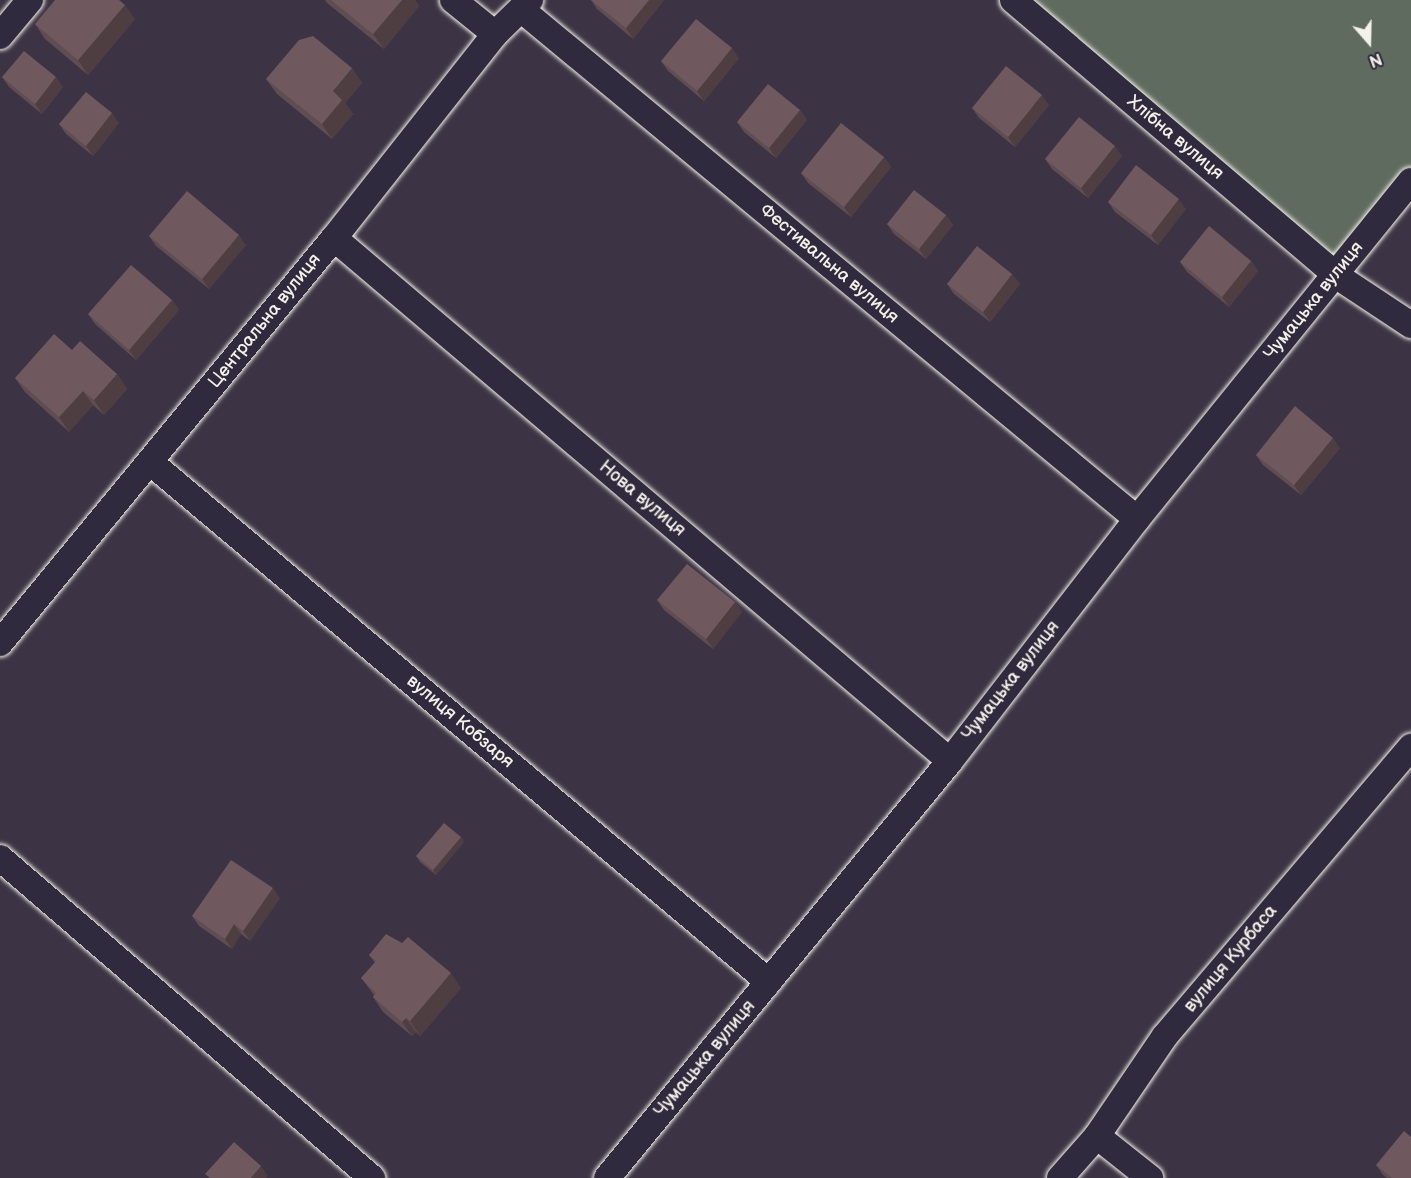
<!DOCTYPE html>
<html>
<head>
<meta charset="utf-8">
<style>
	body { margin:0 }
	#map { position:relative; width:1411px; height:1178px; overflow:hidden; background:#3c3344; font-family:"Balsamiq Sans",sans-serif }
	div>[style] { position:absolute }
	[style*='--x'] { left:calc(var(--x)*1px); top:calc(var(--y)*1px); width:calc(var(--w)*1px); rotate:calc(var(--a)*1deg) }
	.green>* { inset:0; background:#606b60 }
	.roads { filter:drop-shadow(0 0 2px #f4f1e8) drop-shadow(0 0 2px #f4f1e8) }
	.street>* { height:26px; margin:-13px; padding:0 13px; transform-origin:13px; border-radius:13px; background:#2f2a3d }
	.wall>* { inset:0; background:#5f4d52 }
	.shaded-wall>* { inset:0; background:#4e3e42 }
	.building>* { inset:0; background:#6f595f }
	span { translate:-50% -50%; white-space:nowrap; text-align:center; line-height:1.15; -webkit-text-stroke:5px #2f2a3d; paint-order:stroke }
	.street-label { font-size:18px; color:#f4f1e8 }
	.north { position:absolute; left:1339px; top:12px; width:60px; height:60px; -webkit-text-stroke:4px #2f2a3d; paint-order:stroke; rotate:160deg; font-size:16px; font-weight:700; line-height:24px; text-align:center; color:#f4f1e8 }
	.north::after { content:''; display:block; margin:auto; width:21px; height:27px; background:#f4f1e8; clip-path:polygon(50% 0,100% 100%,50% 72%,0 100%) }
</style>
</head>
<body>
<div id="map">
	<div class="green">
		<div style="clip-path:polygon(1013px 0,1411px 0,1411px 181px,1337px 276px)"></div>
	</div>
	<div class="roads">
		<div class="street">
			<div style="--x:453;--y:0;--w:54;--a:39"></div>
			<div style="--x:1013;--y:0;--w:426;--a:40.4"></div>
			<div style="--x:1337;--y:276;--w:89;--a:33.5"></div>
			<div style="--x:522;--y:10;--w:798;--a:39.61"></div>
			<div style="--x:0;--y:36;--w:47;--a:-50.2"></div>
			<div style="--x:334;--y:238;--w:808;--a:40.33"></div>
			<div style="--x:150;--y:462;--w:808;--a:40.03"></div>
			<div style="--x:0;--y:643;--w:525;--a:-50.49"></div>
			<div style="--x:334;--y:238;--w:260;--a:-51.7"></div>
			<div style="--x:495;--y:34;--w:49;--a:-44.2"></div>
			<div style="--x:0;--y:858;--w:491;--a:40.7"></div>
			<div style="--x:1097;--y:1136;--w:68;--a:38.4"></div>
			<div style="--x:607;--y:1178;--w:540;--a:-50.56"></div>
			<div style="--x:950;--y:761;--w:306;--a:-52.3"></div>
			<div style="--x:1137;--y:519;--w:435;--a:-51"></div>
			<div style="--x:1060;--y:1178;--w:56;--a:-48.6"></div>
			<div style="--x:1097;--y:1136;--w:121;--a:-55.8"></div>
			<div style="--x:1165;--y:1036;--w:380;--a:-49.6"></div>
		</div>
	</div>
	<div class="wall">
		<div style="clip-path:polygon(325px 0,415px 0,419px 6px,384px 49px,327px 3px)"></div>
		<div style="clip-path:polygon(591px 0,664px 0,633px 39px,597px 9px)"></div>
		<div style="clip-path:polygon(135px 19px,88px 75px,45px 39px,35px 24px)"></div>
		<div style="clip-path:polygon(739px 58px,704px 101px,668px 71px,661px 61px)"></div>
		<div style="clip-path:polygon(352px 68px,362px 83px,345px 103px,353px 114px,332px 139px,277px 94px,266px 79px)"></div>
		<div style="clip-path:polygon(2px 77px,63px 87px,42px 114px,9px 87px)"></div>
		<div style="clip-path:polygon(1049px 105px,1015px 147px,979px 118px,972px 108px)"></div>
		<div style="clip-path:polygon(800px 110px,807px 120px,776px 158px,744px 132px,737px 122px)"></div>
		<div style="clip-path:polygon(119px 123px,93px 156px,66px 134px,59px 124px)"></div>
		<div style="clip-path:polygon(1122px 156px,1088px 198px,1052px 169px,1045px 159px)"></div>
		<div style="clip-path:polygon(884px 157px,891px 167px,851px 217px,808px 183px,801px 173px)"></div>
		<div style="clip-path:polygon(1108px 202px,1186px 209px,1158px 245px,1115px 212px)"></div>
		<div style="clip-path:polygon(946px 215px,953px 225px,926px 259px,894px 234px,887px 224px)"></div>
		<div style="clip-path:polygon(149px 236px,246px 245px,209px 289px,156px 246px)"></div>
		<div style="clip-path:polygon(1251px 261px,1258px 271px,1229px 307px,1187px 272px,1180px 262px)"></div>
		<div style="clip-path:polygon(1012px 274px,1020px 284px,990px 322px,954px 294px,947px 284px)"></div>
		<div style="clip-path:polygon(172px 300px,179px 310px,136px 360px,95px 324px,88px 314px)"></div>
		<div style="clip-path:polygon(117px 374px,127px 389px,104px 415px,93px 405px,69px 432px,25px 392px,15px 378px)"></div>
		<div style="clip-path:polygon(1340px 448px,1301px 495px,1263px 465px,1256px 455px)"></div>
		<div style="clip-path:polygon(657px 600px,735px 602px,742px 612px,713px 649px,664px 610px)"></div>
		<div style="clip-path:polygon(461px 837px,464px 842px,436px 875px,420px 862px,416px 856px)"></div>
		<div style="clip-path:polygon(280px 898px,250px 941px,241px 934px,232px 949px,199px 926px,192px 916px)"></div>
		<div style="clip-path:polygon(369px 955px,461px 988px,420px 1036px,416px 1032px,412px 1036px,383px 1012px,373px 997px,374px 995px,361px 978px,375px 963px)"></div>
		<div style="clip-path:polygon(1376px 1165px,1411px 1178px,1387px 1178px,1383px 1175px)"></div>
	</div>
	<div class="shaded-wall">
		<div style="clip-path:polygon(402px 0,415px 0,419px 6px,384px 49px,373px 34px)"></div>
		<div style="clip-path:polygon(649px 0,664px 0,633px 39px,626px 28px)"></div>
		<div style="clip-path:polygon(125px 5px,135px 19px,88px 75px,78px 60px)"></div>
		<div style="clip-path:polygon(732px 48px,739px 58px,704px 101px,697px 91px)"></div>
		<div style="clip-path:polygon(352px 68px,362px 83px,345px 103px,353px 114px,332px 139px,322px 124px,333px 91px)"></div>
		<div style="clip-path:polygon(56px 77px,63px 87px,42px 114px,35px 104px)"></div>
		<div style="clip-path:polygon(1042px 95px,1049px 105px,1015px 147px,1008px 137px)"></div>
		<div style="clip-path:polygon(800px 110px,807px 120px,776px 158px,769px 148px)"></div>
		<div style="clip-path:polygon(112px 113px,119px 123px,93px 156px,86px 146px)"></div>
		<div style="clip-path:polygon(1115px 146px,1122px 156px,1088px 198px,1081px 188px)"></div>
		<div style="clip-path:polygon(884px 157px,891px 167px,851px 217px,844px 207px)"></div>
		<div style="clip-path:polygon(1179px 199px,1186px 209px,1158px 245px,1151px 235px)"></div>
		<div style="clip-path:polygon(946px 215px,953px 225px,926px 259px,919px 249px)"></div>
		<div style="clip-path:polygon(239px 235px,246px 245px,209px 289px,202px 279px)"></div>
		<div style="clip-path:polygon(1251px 261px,1258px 271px,1229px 307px,1222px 297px)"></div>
		<div style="clip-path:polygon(1012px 274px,1020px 284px,990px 322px,983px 312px)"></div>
		<div style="clip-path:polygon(172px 300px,179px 310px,136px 360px,129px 350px)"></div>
		<div style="clip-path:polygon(117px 374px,127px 389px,104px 415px,94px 400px)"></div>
		<div style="clip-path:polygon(83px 391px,93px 405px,69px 432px,59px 417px)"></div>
		<div style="clip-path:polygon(1333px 438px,1340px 448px,1301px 495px,1294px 485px)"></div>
		<div style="clip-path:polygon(735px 602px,742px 612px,713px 649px,706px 639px)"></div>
		<div style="clip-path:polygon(461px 837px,464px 842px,436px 875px,433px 870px)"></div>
		<div style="clip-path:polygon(273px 888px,280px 898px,250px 941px,243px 931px)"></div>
		<div style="clip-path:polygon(234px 924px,241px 934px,232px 949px,225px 939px)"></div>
		<div style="clip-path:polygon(451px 973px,461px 988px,420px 1036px,410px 1021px)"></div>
		<div style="clip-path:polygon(406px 1018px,416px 1032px,412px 1036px,402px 1022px)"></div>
		<div style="clip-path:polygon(261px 1166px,268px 1176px,266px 1178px,251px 1178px)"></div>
	</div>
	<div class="building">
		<div style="clip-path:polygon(55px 0,119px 0,125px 5px,78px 60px,35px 24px)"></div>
		<div style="clip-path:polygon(331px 0,402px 0,373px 34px)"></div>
		<div style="clip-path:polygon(591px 0,649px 0,626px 28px)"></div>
		<div style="clip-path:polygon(696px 19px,732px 48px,697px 91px,661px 61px)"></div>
		<div style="clip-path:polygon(313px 36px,352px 68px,333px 91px,342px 100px,322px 124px,266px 79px,299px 40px)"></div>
		<div style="clip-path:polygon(24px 51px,56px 77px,35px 104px,2px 77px)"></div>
		<div style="clip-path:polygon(1006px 66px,1042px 95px,1008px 137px,972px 108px)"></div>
		<div style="clip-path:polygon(768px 84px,800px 110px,769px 148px,737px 122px)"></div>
		<div style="clip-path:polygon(86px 92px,112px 113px,86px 146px,59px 124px)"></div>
		<div style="clip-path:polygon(1079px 117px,1115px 146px,1081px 188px,1045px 159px)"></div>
		<div style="clip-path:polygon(841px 123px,884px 157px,844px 207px,801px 173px)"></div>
		<div style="clip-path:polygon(1136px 165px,1179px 199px,1151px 235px,1108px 202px)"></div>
		<div style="clip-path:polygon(914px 190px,946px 215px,919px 249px,887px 224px)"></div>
		<div style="clip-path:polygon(187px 191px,239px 235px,202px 279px,149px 236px)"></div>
		<div style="clip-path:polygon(1209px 226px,1251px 261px,1222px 297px,1180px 262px)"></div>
		<div style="clip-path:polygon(977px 246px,1012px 274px,983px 312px,947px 284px)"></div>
		<div style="clip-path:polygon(131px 265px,172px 300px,129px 350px,88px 314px)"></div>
		<div style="clip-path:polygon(54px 334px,72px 350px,80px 341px,117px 374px,94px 400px,83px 391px,59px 417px,15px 378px)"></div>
		<div style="clip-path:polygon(1295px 406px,1333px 438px,1294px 485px,1256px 455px)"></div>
		<div style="clip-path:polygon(687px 564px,735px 602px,706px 639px,657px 600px)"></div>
		<div style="clip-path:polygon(444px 823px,461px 837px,433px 870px,416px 856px)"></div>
		<div style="clip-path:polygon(231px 860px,273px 888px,243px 931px,234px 924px,225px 939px,192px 916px)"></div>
		<div style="clip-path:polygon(386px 934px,402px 943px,408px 937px,451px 973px,410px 1021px,406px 1018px,402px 1022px,373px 997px,376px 993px,361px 978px,376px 961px,369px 955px)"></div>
		<div style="clip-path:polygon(1404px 1131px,1411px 1137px,1411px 1178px,1392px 1178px,1376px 1165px)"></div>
		<div style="clip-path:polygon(234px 1142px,261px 1166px,251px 1178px,210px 1178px,205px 1174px)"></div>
	</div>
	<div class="street-label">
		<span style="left:1175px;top:138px;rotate:40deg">Хлібна вулиця</span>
		<span style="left:829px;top:264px;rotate:40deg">Фестивальна вулиця</span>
		<span style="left:1314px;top:301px;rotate:-51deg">Чумацька вулиця</span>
		<span style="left:265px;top:321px;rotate:-51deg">Центральна вулиця</span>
		<span style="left:642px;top:499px;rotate:40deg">Нова вулиця</span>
		<span style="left:1011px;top:681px;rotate:-52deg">Чумацька вулиця</span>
		<span style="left:460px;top:722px;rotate:40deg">вулиця Кобзаря</span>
		<span style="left:1231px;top:959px;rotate:-50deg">вулиця Курбаса</span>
		<span style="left:705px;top:1059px;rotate:-50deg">Чумацька вулиця</span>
	</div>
	<div class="north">N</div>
</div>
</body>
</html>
